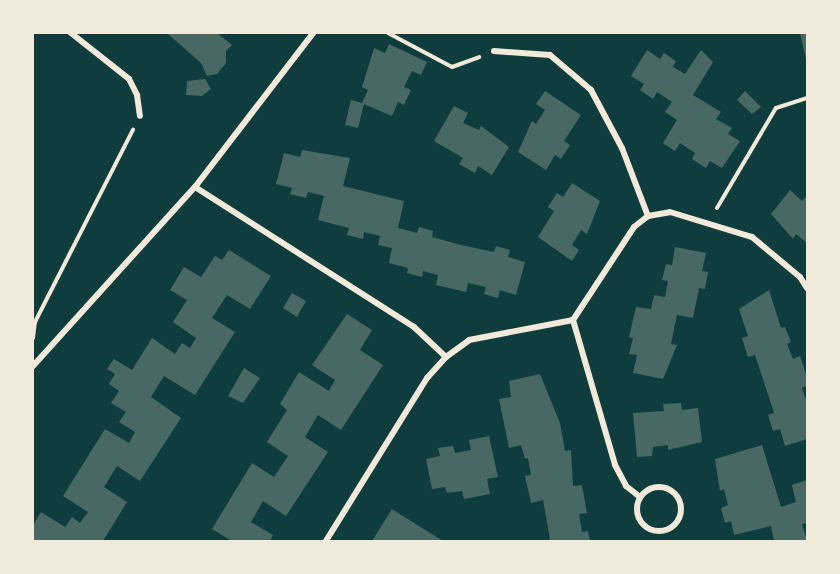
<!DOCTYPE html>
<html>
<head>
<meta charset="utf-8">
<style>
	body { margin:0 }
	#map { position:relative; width:840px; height:574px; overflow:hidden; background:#0f3d3e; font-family:Inter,sans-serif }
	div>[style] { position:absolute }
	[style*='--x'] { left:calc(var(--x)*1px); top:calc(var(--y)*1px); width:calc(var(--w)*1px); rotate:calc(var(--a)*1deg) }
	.building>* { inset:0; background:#486865 }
	.path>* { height:4px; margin:-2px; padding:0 2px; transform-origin:2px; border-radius:2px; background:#f1e9da }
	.minor>* { height:6px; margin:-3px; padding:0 3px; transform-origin:3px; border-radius:3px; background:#f1e9da }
	.minor>.ring { margin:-3px; padding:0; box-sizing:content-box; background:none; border:6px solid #f1e9da; border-radius:50% }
	span { translate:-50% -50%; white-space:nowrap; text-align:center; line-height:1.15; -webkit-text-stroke:6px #f1e9da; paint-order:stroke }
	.frame { position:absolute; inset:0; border:34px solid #f1e9da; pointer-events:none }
</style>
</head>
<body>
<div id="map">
	<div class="building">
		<div style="clip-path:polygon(167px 33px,217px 33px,232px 45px,226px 51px,226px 63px,217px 74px,207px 76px,201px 63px)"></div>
		<div style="clip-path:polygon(800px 33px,807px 33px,807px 59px,806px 59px)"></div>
		<div style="clip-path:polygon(389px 44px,427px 62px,421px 75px,412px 71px,404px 87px,411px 90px,404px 105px,398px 102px,392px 116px,364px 104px,358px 128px,345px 125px,351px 100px,362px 103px,368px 90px,362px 87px,374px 48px,385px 53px)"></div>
		<div style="clip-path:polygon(647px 50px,660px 59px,664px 53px,676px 61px,673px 67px,685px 74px,701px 50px,713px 62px,693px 95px,721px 112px,716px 119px,732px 128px,728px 134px,740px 141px,722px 168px,710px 161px,706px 168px,692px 159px,695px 153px,680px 143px,675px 151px,663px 143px,677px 120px,665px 112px,672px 102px,657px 92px,653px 99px,640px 90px,644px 84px,631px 76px)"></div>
		<div style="clip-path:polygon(205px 79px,211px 89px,202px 96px,186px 95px,187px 81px)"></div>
		<div style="clip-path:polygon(545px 91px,581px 115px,564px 141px,570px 145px,561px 159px,555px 155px,546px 170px,518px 152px,532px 121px,536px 124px,545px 110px,536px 104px)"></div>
		<div style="clip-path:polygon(745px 91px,761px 107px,752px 114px,737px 100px)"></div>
		<div style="clip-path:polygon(454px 106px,468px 113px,463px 123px,479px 130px,481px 126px,509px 147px,492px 175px,478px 166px,475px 173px,459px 164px,463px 158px,434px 141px)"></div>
		<div style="clip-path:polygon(302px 150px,350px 158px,343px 186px,404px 201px,398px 228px,417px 233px,419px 227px,433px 231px,432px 237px,461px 245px,494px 252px,496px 246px,510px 250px,508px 257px,525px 262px,516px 295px,500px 290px,498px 298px,484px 294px,486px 287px,468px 283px,466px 292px,436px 285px,438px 275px,423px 271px,422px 277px,407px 273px,408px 268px,389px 263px,392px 248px,378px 245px,380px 236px,364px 232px,363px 239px,347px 235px,349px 228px,318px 220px,324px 196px,308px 192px,306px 198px,290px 194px,292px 188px,276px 184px,284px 153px,300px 157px)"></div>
		<div style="clip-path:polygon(572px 183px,600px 201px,587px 234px,581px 230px,572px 245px,579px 250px,572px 261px,538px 237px,554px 211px,548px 207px,557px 193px,563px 197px)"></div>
		<div style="clip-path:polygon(790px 190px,802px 201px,807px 196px,807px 243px,796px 234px,793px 239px,771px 214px)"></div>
		<div style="clip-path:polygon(675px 247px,706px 253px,702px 271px,708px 272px,705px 289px,699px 288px,693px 318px,677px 315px,671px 344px,677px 345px,663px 379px,633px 373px,637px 355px,629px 354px,633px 338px,629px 337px,636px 307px,651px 309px,654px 295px,665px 297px,668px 281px,662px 280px,666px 264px,672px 265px)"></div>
		<div style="clip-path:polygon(229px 250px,271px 276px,250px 309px,227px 295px,212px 318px,235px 332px,195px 395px,164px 376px,151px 397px,181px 418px,140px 481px,117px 466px,104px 487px,127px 502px,103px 541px,33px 541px,33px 525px,41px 512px,65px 527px,72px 517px,80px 523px,88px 512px,63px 496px,105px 429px,129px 443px,135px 432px,119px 422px,126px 412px,111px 403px,119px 391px,109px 384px,115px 374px,107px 369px,114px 359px,132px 370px,152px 338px,175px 354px,182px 343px,190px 348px,196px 338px,173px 322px,187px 300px,170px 290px,184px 267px,201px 277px,215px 256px,222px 260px)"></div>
		<div style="clip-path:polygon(769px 290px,781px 328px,785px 327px,791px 342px,787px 344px,793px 359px,800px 356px,807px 377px,807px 386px,802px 388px,807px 403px,807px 439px,785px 446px,780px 429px,773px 431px,768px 415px,774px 413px,755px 355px,748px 357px,742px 338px,748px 336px,739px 309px)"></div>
		<div style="clip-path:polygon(292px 293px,306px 301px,297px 317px,283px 308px)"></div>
		<div style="clip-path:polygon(347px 314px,372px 330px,360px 350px,383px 365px,341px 430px,318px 415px,305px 437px,328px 452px,286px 516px,263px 501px,251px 522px,273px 535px,270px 541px,232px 541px,212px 529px,252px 463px,274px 477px,288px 456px,267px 442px,287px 410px,280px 404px,299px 372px,329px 391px,335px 380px,312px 365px)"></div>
		<div style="clip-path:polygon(244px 368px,260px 378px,243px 403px,228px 396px)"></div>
		<div style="clip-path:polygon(540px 374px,560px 423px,565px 451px,571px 450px,573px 486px,582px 485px,587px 513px,579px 514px,582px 532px,588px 531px,590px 541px,546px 541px,550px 539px,543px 500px,531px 503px,525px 476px,531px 475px,528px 458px,525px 459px,521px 445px,509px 448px,499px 399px,511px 397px,509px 381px)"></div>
		<div style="clip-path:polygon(681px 403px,682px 410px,698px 408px,702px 442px,668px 450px,668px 445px,653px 447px,652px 456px,637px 457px,633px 413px,664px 411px,663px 404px)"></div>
		<div style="clip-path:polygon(489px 436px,498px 477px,487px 479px,490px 494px,464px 499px,462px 491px,447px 493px,445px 487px,432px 489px,426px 459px,440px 456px,438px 448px,453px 446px,455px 453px,471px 450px,469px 440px)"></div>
		<div style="clip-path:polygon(762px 445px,781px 507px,796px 502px,792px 485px,807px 480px,807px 523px,802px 524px,807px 541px,774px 541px,771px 526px,734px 535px,731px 521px,725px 523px,721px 508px,728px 505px,724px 489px,720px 491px,715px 459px)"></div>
		<div style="clip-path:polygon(392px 509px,403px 516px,443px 541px,372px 541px)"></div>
	</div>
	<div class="path">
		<div style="--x:388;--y:33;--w:72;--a:28"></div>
		<div style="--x:452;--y:67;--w:29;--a:-20"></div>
		<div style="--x:717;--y:208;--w:116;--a:-59.5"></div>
		<div style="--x:776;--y:108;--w:33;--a:-18"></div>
		<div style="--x:33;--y:338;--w:16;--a:-83"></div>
		<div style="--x:35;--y:322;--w:216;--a:-63"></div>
	</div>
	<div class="minor">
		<div style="--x:71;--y:33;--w:74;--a:38.4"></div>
		<div style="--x:129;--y:79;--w:18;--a:63"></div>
		<div style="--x:137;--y:95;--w:21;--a:82"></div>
		<div style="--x:494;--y:51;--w:56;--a:4.1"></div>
		<div style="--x:550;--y:55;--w:54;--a:40.5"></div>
		<div style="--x:591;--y:90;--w:66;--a:61.9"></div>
		<div style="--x:622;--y:148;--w:73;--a:69.1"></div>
		<div style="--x:195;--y:187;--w:260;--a:32.6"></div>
		<div style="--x:414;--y:327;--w:44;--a:43.2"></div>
		<div style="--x:446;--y:357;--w:28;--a:132"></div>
		<div style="--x:427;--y:378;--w:192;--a:121.8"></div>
		<div style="--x:573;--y:320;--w:111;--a:-56.7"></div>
		<div style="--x:634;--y:227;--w:18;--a:-38"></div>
		<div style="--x:648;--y:216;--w:22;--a:-10"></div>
		<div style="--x:670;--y:212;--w:86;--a:17"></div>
		<div style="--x:752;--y:237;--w:62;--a:39.8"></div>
		<div style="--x:800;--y:277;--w:13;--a:58"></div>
		<div style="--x:573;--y:320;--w:151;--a:73.8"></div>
		<div style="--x:615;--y:465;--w:24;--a:62"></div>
		<div style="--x:626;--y:486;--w:18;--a:38"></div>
		<div style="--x:446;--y:357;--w:29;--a:-36"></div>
		<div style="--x:469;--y:340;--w:106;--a:-10.9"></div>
		<div style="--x:33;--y:366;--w:241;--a:-47.9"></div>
		<div style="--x:195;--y:187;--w:194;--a:-52.5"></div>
		<div class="ring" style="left:637px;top:487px;width:38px;height:38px"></div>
	</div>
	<div class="frame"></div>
</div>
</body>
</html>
